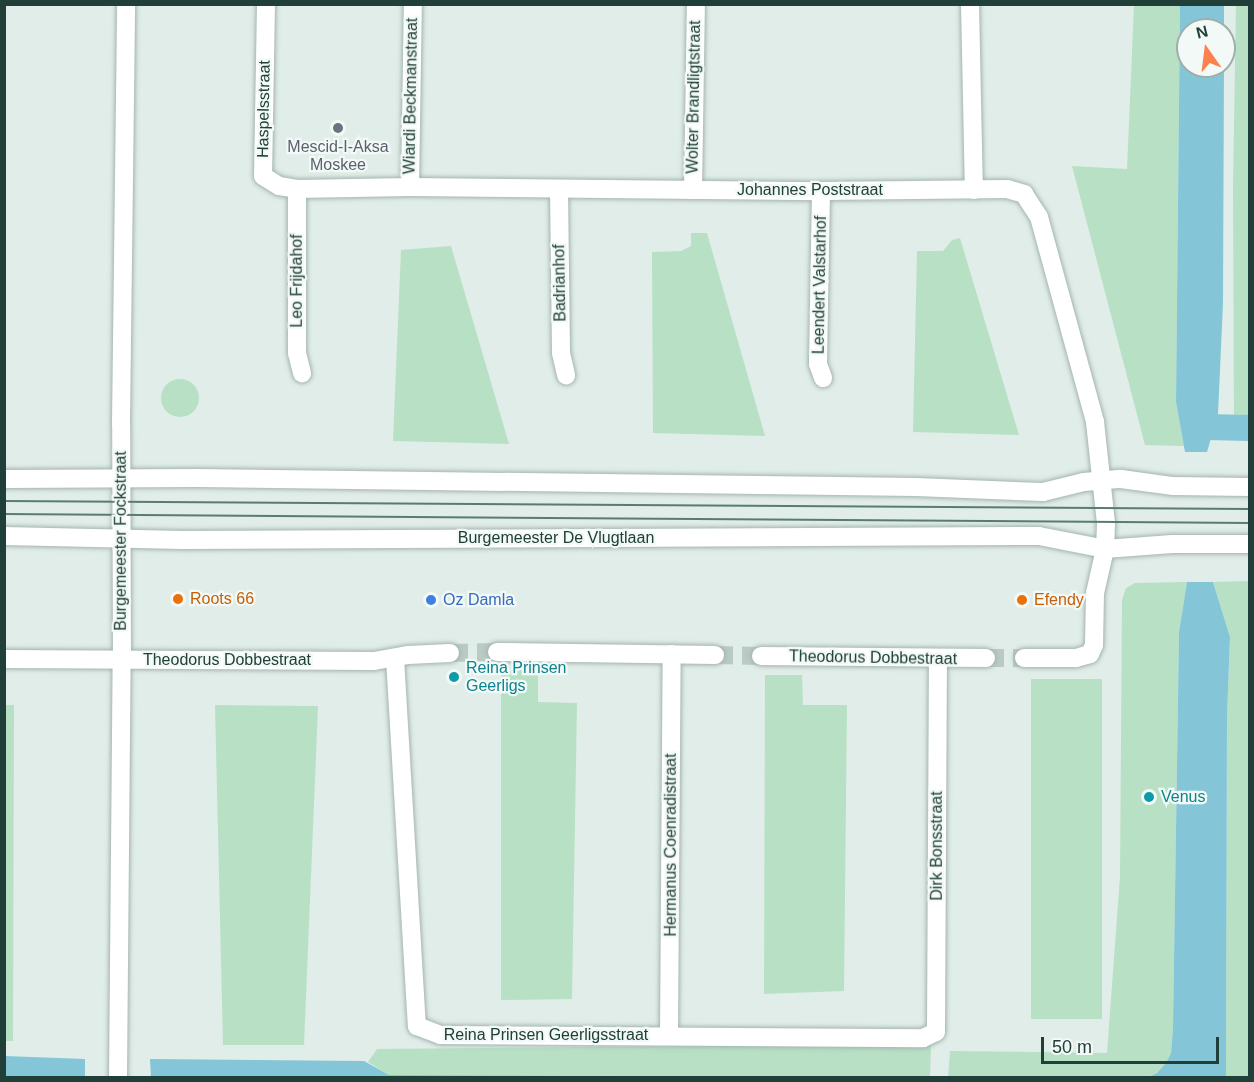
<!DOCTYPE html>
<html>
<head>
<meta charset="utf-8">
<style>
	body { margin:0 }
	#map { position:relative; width:1254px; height:1082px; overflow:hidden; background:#e1ede8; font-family:Helvetica,sans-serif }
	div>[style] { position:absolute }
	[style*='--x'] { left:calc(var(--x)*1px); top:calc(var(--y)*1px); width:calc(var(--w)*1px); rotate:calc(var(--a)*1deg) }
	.green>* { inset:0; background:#b8e0c5 }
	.round { border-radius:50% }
	.water>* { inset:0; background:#84c6d7 }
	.pier>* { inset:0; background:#e1ede8 }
	.canal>* { height:26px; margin:-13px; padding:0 13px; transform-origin:13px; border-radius:13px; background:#84c6d7 }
	.minor-tunnel>* { height:18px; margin-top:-9px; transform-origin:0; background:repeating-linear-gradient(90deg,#bacac5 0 18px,transparent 0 27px) }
	.roads { filter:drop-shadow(0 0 2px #a3b5b0) drop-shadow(0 0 2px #a3b5b0) }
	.minor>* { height:18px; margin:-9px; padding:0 9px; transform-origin:9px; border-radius:9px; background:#fff }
	.secondary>* { height:18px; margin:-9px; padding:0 9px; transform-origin:9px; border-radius:9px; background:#fff }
	.tram>* { height:1.5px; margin:-0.75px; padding:0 0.75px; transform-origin:0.75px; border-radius:0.75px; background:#5a7b73 }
	.dots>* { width:16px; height:16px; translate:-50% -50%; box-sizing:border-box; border:3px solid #f2f9f6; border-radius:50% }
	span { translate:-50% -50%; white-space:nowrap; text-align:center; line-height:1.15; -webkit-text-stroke:4.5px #f2f9f6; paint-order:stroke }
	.street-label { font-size:16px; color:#203f38 }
	.worship-label { font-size:16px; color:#5b616d }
	.food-label { font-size:16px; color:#c56008 }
	.left { translate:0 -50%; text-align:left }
	.shop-label { font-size:16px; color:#366cbe }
	.culture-label { font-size:16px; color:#0d838f }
	.frame { position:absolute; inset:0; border:6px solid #203f38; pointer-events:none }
	.north { position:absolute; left:1176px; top:18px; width:60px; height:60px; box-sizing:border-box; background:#f2f9f6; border:2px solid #9eafaa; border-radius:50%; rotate:346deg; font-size:16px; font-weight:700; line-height:24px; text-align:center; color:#203f38 }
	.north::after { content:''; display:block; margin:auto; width:21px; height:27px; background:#fd814f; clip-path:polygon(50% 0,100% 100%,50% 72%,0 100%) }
	.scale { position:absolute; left:1041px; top:1037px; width:178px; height:27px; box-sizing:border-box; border:3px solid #203f38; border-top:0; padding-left:8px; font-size:18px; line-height:21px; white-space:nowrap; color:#203f38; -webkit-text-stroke:4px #f2f9f6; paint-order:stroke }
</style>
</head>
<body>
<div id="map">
	<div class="green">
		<div style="clip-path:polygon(1249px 4px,1250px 424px,1234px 424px,1233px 187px,1236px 5px)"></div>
		<div style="clip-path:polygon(1134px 5px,1180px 5px,1176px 402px,1184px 446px,1145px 445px,1072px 166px,1127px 169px)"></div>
		<div style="clip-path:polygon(691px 233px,707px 233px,765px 436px,653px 433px,652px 252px,681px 251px,691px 246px)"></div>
		<div style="clip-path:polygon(960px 238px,1019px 435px,913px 432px,917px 251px,943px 251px,952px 240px)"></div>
		<div style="clip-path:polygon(451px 246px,509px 444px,393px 441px,401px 250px)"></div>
		<div class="round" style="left:161px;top:379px;width:38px;height:38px"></div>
		<div style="clip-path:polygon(1249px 581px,1249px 1077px,1226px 1077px,1227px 716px,1230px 637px,1213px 582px)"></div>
		<div style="clip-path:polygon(1187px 582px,1179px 632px,1173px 1027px,1171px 1053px,1166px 1063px,1157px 1073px,1146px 1077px,948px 1078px,950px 1051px,1107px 1053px,1120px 877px,1122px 600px,1126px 588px,1135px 583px)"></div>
		<div style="clip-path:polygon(538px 670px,538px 702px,577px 703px,572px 999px,501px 1000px,501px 671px)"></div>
		<div style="clip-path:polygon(765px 675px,802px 675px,803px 705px,847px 705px,844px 991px,764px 994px)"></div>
		<div style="clip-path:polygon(1031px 679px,1102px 679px,1102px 1019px,1031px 1019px)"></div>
		<div style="clip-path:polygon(4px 705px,14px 705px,13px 1041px,4px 1041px)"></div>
		<div style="clip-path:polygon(215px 705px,318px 706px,304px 1045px,223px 1045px)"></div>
		<div style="clip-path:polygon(931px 1044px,930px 1077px,389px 1075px,368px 1062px,377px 1049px)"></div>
	</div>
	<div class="water">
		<div style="clip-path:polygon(1180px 5px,1224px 5px,1224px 60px,1224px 30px,1188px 30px,1188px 66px,1224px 66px,1223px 303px,1218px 414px,1207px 452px,1213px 582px,1230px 637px,1227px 716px,1226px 1077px,1146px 1078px,1157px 1073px,1166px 1063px,1171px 1053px,1173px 1027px,1179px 632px,1187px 582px,1185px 452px,1176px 402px)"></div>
		<div style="clip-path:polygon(5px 1056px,85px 1059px,85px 1077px,5px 1077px)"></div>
		<div style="clip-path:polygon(150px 1059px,364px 1061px,389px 1075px,808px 1077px,151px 1078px)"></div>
	</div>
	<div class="pier">
		<div style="clip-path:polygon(1182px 452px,1211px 452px,1216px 582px,1184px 582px)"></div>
	</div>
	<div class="canal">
		<div style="--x:1206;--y:427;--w:44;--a:1.3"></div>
	</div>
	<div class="minor-tunnel">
		<div style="--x:450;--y:653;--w:47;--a:-1.2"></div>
		<div style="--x:715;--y:655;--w:46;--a:1.2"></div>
		<div style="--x:986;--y:658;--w:38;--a:0"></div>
	</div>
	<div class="roads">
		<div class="minor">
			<div style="--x:266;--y:4;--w:172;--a:91"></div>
			<div style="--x:263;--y:176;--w:19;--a:32"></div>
			<div style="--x:279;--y:186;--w:18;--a:9"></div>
			<div style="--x:297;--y:189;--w:113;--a:-1"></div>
			<div style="--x:410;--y:187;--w:411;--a:0.6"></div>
			<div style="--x:821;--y:191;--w:186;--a:-0.6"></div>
			<div style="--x:1007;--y:189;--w:18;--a:16"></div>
			<div style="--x:1024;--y:194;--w:27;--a:57"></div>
			<div style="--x:1039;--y:217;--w:213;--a:74.7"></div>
			<div style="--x:1095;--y:422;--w:102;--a:83.8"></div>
			<div style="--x:1106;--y:523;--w:26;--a:92"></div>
			<div style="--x:1105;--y:549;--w:45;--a:102.8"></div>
			<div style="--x:1095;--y:593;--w:52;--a:91.1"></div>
			<div style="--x:1094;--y:645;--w:10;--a:114"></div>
			<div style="--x:1090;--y:654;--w:15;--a:164"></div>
			<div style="--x:1076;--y:658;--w:52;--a:180"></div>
			<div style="--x:970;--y:4;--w:186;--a:88.8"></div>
			<div style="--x:410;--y:187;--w:183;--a:-89.1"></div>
			<div style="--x:297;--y:189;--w:164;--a:90"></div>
			<div style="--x:297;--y:353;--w:21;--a:76"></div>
			<div style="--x:559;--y:189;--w:164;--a:89.3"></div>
			<div style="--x:561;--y:353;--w:23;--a:77"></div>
			<div style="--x:693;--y:190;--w:186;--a:-89.1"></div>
			<div style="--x:821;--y:191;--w:173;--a:91"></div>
			<div style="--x:818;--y:364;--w:15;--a:70"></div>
			<div style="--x:497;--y:652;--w:218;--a:0.8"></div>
			<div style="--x:761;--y:656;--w:225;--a:0.5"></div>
			<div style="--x:395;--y:658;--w:369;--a:86.6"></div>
			<div style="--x:417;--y:1026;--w:25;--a:21"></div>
			<div style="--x:440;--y:1035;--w:483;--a:0.4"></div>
			<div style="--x:923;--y:1038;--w:14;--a:-25"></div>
			<div style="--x:936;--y:1032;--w:373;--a:-89.7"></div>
			<div style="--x:4;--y:659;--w:370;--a:0.3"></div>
			<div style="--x:374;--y:661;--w:35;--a:-10"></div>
			<div style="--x:408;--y:655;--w:42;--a:-2.7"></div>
			<div style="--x:669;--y:1036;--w:382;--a:-89.6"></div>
			<div style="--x:118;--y:1078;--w:419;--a:-89.5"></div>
			<div style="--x:122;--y:659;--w:235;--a:-90.2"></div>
			<div style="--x:121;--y:424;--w:420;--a:-89.3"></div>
		</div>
		<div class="secondary">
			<div style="--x:4;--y:479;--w:193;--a:-0.3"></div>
			<div style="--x:197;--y:478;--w:719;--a:0.72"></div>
			<div style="--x:916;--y:487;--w:127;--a:2.3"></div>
			<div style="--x:1043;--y:492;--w:42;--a:-13.7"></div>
			<div style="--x:1084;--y:482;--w:37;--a:-5"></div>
			<div style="--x:1121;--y:479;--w:51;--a:7.8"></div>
			<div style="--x:1172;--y:486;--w:78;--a:0.7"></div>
			<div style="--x:4;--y:536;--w:179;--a:1.3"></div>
			<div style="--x:183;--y:540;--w:856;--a:-0.27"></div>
			<div style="--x:1039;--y:536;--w:67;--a:11.1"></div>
			<div style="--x:1105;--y:549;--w:67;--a:-4.3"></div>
			<div style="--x:1172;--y:544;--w:78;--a:0"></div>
		</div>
	</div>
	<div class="tram">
		<div style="--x:4;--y:501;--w:1246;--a:0.37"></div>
		<div style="--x:4;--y:514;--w:1246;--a:0.41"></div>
	</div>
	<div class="dots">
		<div style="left:338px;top:128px;background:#6b7280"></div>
		<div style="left:178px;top:599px;background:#e8710a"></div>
		<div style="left:431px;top:600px;background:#3f7fe0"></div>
		<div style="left:1022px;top:600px;background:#e8710a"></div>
		<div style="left:454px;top:677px;background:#0f9aa8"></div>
		<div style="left:1149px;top:797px;background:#0f9aa8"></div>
	</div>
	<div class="street-label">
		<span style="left:411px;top:96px;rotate:-89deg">Wiardi Beckmanstraat</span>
		<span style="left:694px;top:97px;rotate:-89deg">Wolter Brandligtstraat</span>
		<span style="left:264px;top:109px;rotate:-89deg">Haspelsstraat</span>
		<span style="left:810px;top:190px">Johannes Poststraat</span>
		<span style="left:297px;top:281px;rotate:-90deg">Leo Frijdahof</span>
		<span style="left:560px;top:283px;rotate:-91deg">Badrianhof</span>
		<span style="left:820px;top:285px;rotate:-89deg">Leendert Valstarhof</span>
		<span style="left:556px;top:538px">Burgemeester De Vlugtlaan</span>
		<span style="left:121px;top:541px;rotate:-90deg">Burgemeester Fockstraat</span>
		<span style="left:873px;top:658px;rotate:1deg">Theodorus Dobbestraat</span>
		<span style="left:227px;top:660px">Theodorus Dobbestraat</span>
		<span style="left:671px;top:845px;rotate:-90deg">Hermanus Coenradistraat</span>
		<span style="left:937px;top:846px;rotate:-90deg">Dirk Bonsstraat</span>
		<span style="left:546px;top:1035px">Reina Prinsen Geerligsstraat</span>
	</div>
	<div class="worship-label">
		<span style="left:338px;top:156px">Mescid-I-Aksa<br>Moskee</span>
	</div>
	<div class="food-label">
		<span class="left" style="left:190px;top:599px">Roots 66</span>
		<span class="left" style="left:1034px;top:600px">Efendy</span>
	</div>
	<div class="shop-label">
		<span class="left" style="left:443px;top:600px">Oz Damla</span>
	</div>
	<div class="culture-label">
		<span class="left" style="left:466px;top:677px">Reina Prinsen<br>Geerligs</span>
		<span class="left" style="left:1161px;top:797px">Venus</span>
	</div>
	<div class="frame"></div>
	<div class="north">N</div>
	<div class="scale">50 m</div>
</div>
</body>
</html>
